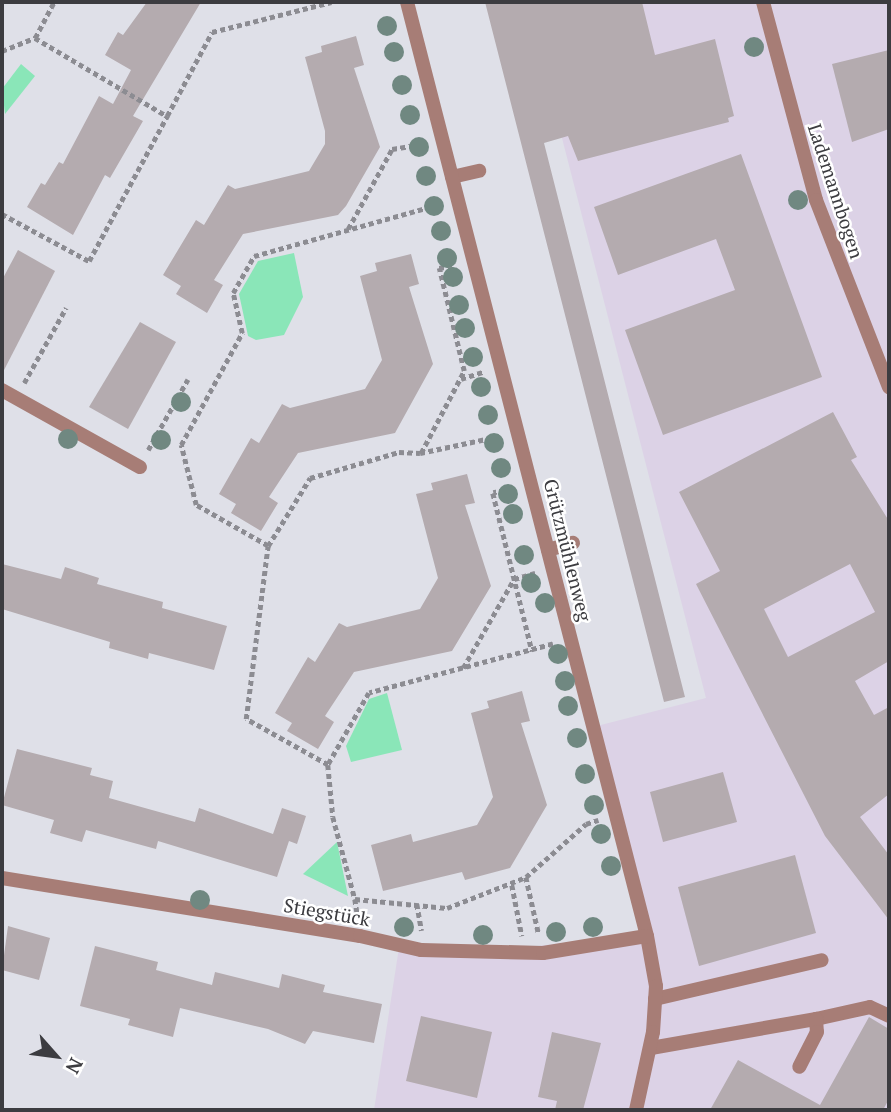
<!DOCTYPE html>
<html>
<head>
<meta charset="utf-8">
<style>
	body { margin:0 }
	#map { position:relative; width:891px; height:1112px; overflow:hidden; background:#dfe0e8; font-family:"PT Serif",serif }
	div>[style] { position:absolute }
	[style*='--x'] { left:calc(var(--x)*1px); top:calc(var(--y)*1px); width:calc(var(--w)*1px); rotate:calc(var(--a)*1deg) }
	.commercial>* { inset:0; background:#dcd2e6 }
	.green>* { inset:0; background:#8ae6b8 }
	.building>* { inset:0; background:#b4abaf }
	.path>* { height:4.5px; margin-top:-2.25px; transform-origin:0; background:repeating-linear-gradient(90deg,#8c8c92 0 5px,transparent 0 8.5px) }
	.service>* { height:14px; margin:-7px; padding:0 7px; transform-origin:7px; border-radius:7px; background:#a77d76 }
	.minor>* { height:14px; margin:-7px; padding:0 7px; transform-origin:7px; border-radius:7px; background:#a77d76 }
	.trees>* { width:20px; height:20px; margin:-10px; border-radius:50%; background:#708881 }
	span { translate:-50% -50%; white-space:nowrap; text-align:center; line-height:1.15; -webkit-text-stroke:5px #fff; paint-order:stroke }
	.street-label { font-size:19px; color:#3c3c40 }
	.frame { position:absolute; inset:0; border:4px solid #3c3c40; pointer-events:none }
	.north { position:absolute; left:21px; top:1021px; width:70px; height:70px; -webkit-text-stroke:5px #fff; paint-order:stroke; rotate:118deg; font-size:19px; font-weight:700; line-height:28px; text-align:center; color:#3c3c40 }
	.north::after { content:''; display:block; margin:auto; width:24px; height:32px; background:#3c3c40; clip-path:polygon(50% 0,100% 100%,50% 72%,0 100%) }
</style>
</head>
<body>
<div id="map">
	<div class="commercial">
		<div style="clip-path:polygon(527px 2px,889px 2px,889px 1110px,374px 1110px,400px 941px,475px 953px,644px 934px,593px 727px,706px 698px)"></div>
	</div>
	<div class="green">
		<div style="clip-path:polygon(21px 64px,35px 76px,5px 114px,2px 89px)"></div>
		<div style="clip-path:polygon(294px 253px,303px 297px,284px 335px,256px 340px,248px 336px,239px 294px,258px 261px)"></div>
		<div style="clip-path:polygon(387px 693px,402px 750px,351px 762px,346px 746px,369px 699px)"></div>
		<div style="clip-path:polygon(337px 842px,348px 896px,303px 874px)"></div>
	</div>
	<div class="building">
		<div style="clip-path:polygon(147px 2px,201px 2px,133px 116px,143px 121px,110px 178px,105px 175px,73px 235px,27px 207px,41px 183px,45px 185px,59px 162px,63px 164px,99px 96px,113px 104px,131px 70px,105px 55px,118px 32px,123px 35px)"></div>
		<div style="clip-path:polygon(485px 2px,642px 2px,655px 55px,715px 39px,734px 116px,728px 118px,729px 122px,578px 161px,568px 136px,544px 143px,685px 697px,664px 702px)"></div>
		<div style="clip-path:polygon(356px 36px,364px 65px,354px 68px,380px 147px,346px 206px,338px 215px,243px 234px,214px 280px,223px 285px,207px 313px,176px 294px,181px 286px,163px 275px,196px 220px,204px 225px,228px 185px,235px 189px,309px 171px,325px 144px,325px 131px,305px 57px,322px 52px,321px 46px)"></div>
		<div style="clip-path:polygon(889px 50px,889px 129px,852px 142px,832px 64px)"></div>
		<div style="clip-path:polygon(741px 154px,822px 377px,663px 435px,625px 330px,735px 290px,716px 239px,618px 275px,594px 207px)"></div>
		<div style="clip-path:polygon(18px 250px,55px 271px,2px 374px,2px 280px)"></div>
		<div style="clip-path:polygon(411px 254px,419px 284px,409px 287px,433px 364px,395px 433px,298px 453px,269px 497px,278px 503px,261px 531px,231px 513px,236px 504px,219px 494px,251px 438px,259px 443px,282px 404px,290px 408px,365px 389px,382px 360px,360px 276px,377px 271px,375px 263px)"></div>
		<div style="clip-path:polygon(140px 322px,176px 342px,128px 429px,89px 407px)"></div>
		<div style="clip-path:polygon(evenodd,833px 412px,857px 457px,851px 460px,889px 521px,889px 661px,855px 681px,874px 715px,889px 707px,889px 794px,860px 817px,889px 855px,889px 920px,825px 836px,696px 584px,720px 571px,679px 492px,833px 412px,850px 564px,875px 612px,788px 657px,764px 609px,850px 564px)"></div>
		<div style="clip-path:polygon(467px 474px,475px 503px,465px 505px,491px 586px,452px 651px,354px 672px,325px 716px,334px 722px,318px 749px,287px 731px,292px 723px,275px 713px,308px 657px,315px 662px,339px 623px,347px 627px,420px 609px,438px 578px,416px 494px,433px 490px,431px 483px)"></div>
		<div style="clip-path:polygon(2px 564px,61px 579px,65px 567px,99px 578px,97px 584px,163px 602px,162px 608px,227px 626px,214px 670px,149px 653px,148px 659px,109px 648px,110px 642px,2px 609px)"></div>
		<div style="clip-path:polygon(522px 691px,530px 721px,521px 723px,547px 805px,510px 868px,465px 880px,462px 872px,383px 891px,371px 845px,411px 834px,413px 842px,477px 825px,493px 797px,471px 713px,489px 708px,487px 701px)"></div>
		<div style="clip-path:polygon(17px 749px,92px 768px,90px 775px,113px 781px,109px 798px,195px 822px,199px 808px,273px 834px,282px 808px,306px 816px,297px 844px,289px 841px,277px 877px,158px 841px,156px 849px,86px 830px,82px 842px,50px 833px,54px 820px,2px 805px)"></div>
		<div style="clip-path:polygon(723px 772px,737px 822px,663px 842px,650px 792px)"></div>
		<div style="clip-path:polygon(795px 855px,816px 933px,699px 966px,678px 887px)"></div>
		<div style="clip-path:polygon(8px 926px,50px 938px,39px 980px,2px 970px)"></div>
		<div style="clip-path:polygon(95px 946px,158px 962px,156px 970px,212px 985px,215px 972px,279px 988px,282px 974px,325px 985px,323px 992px,382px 1004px,374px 1043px,313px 1031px,305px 1044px,268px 1029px,180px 1008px,173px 1037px,128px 1025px,130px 1019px,80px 1006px)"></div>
		<div style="clip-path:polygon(421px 1016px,492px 1032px,477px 1098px,406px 1081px)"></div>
		<div style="clip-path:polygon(869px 1017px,889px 1029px,889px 1099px,883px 1110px,710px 1110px,738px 1060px,820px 1105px)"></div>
		<div style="clip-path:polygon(552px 1032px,601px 1043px,583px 1110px,555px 1110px,557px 1101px,538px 1097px)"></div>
	</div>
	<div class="path">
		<div style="--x:35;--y:38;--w:153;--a:30.6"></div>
		<div style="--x:167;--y:116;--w:95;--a:-61.8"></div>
		<div style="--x:212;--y:32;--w:123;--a:-14.1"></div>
		<div style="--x:2;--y:51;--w:35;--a:-22"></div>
		<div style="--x:35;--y:38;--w:41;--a:-62.2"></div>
		<div style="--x:2;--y:214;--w:99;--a:28.4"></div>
		<div style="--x:89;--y:261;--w:165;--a:-61.7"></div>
		<div style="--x:348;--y:229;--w:91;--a:-61.2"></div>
		<div style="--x:392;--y:149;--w:33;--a:-9"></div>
		<div style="--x:461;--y:379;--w:23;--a:-18"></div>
		<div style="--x:24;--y:383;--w:86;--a:-60.8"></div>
		<div style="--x:148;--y:450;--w:81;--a:-60.6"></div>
		<div style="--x:421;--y:453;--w:93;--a:-62.3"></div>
		<div style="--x:464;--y:371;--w:106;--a:-103.6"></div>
		<div style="--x:439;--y:268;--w:17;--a:-10"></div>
		<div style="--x:513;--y:489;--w:20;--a:169"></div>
		<div style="--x:493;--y:493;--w:163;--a:76.1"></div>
		<div style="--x:268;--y:546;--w:83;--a:-150.3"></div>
		<div style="--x:196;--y:505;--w:62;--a:-104"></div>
		<div style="--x:181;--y:445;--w:128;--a:-61.4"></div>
		<div style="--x:242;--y:333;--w:41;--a:-102.7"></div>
		<div style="--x:233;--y:293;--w:43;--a:-60.4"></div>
		<div style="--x:254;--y:256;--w:193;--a:-15.6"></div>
		<div style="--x:553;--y:644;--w:190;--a:165.1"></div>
		<div style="--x:369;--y:693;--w:83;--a:119.7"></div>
		<div style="--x:328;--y:765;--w:52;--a:84.5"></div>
		<div style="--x:333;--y:817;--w:85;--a:75"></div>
		<div style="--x:355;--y:899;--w:92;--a:5.6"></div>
		<div style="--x:447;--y:908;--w:85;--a:-21.4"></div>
		<div style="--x:526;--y:877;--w:80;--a:-41.5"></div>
		<div style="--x:586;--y:824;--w:13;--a:-18"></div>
		<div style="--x:463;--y:668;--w:103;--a:-60.2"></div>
		<div style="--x:514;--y:579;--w:22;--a:-16"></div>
		<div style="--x:328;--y:765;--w:94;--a:-150.7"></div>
		<div style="--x:246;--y:719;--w:174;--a:-82.8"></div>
		<div style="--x:268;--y:546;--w:80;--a:-58.3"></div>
		<div style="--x:310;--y:478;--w:93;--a:-16.3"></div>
		<div style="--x:399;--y:452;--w:21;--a:3"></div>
		<div style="--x:420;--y:453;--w:82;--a:-12"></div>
		<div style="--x:526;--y:877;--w:59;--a:77.4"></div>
		<div style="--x:512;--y:885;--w:52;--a:78.9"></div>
		<div style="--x:355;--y:899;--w:19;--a:81"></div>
		<div style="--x:417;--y:904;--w:27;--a:80"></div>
	</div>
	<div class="service">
		<div style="--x:452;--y:177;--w:28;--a:-13"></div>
		<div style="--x:2;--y:390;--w:158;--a:29.2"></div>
		<div style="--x:548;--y:550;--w:26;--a:-16"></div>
		<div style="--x:655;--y:999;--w:171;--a:-13.1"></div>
		<div style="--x:816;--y:1019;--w:55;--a:-12.5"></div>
		<div style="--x:870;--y:1007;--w:21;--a:25"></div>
		<div style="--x:651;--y:1048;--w:168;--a:-10"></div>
		<div style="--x:816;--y:1019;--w:13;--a:86"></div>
		<div style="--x:817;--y:1032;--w:39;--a:117"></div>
	</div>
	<div class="minor">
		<div style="--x:407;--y:2;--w:964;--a:75.59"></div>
		<div style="--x:647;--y:936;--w:51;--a:79.8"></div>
		<div style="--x:656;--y:986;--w:46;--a:93.7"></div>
		<div style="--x:653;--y:1032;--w:80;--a:102.3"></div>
		<div style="--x:763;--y:2;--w:205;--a:75"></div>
		<div style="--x:816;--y:200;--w:201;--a:68.7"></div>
		<div style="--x:2;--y:878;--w:363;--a:9.2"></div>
		<div style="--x:360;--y:936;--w:63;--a:12.9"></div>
		<div style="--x:421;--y:950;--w:122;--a:1.4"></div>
		<div style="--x:543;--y:953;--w:105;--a:-9.3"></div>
	</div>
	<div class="trees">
		<div style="left:387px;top:26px"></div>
		<div style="left:754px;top:47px"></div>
		<div style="left:394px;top:52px"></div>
		<div style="left:402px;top:85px"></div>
		<div style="left:410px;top:115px"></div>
		<div style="left:419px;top:147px"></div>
		<div style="left:426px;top:176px"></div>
		<div style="left:798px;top:200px"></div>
		<div style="left:434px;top:206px"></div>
		<div style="left:441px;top:231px"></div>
		<div style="left:447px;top:258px"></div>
		<div style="left:453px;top:277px"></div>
		<div style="left:459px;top:305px"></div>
		<div style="left:465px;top:328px"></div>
		<div style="left:473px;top:357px"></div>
		<div style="left:481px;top:387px"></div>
		<div style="left:181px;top:402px"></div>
		<div style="left:488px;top:415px"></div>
		<div style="left:68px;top:439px"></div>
		<div style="left:161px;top:440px"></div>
		<div style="left:494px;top:443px"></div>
		<div style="left:501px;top:468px"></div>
		<div style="left:508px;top:494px"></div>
		<div style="left:513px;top:514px"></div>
		<div style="left:524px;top:555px"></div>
		<div style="left:531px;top:583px"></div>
		<div style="left:545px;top:603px"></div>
		<div style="left:558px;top:654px"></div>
		<div style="left:565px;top:681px"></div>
		<div style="left:568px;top:706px"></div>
		<div style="left:577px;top:738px"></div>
		<div style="left:585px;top:774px"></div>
		<div style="left:594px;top:805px"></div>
		<div style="left:601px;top:834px"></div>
		<div style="left:611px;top:866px"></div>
		<div style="left:200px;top:900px"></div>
		<div style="left:404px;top:927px"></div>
		<div style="left:593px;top:927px"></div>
		<div style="left:556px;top:932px"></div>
		<div style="left:483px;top:935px"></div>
	</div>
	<div class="street-label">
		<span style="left:836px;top:191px;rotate:72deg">Lademannbogen</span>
		<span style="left:568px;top:550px;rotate:76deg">Grützmühlenweg</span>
		<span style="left:327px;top:912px;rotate:10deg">Stiegstück</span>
	</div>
	<div class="frame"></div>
	<div class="north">N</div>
</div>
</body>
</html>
